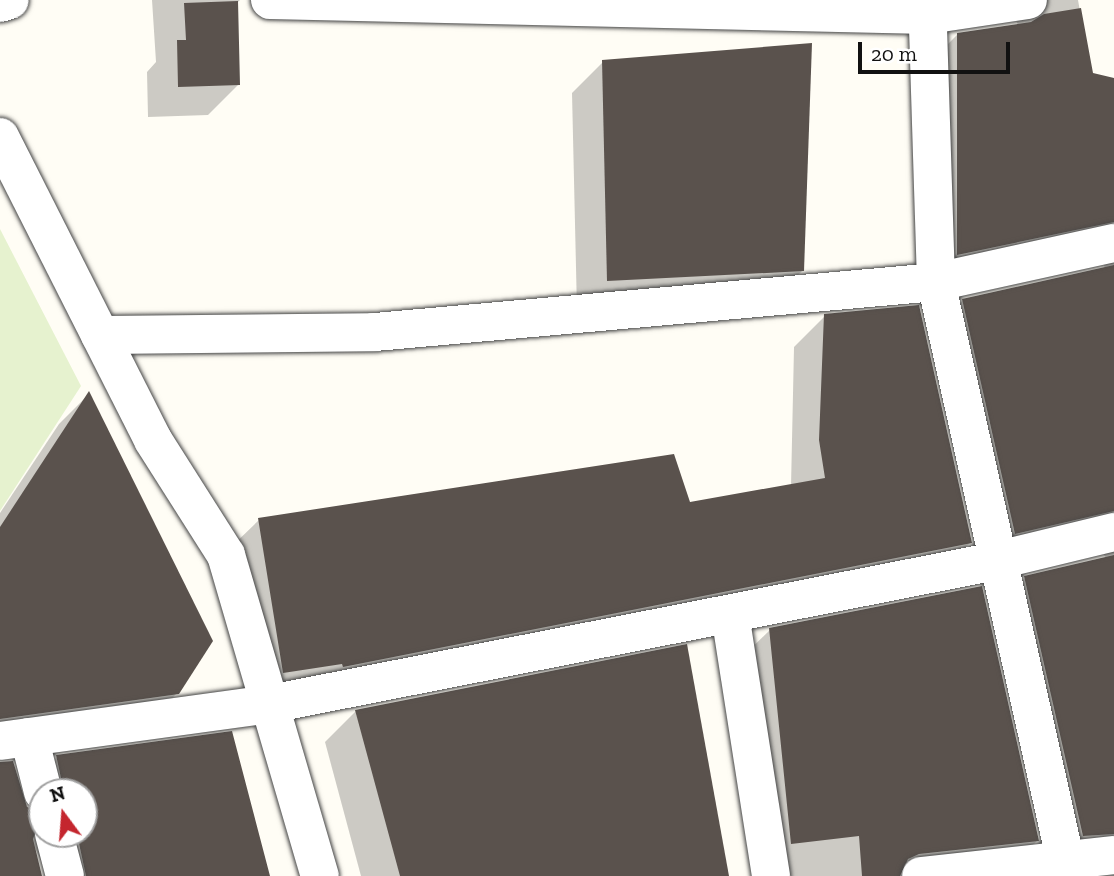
<!DOCTYPE html>
<html>
<head>
<meta charset="utf-8">
<style>
	body { margin:0 }
	#map { position:relative; width:1114px; height:876px; overflow:hidden; background:#fffdf5; font-family:"Zilla Slab",serif }
	div>[style] { position:absolute }
	[style*='--x'] { left:calc(var(--x)*1px); top:calc(var(--y)*1px); width:calc(var(--w)*1px); rotate:calc(var(--a)*1deg) }
	.pitch>* { inset:0; background:#e6f2cf }
	.shadow>* { inset:0; background:#0003 }
	.building>* { inset:0; background:#5a524d }
	.roads { filter:drop-shadow(0 0 2px #444) drop-shadow(0 0 2px #444) }
	.street>* { height:38px; margin:-19px; padding:0 19px; transform-origin:19px; border-radius:19px; background:#fff }
	span { translate:-50% -50%; white-space:nowrap; text-align:center; line-height:1.15; -webkit-text-stroke:7px #fff; paint-order:stroke }
	.north { position:absolute; left:28px; top:778px; width:70px; height:70px; box-sizing:border-box; background:#fff; border:2px solid #a0a0a0; border-radius:50%; rotate:344deg; font-size:19px; font-weight:700; line-height:28px; text-align:center; color:#111 }
	.north::after { content:''; display:block; margin:auto; width:24px; height:32px; background:#c4262e; clip-path:polygon(50% 0,100% 100%,50% 72%,0 100%) }
	.scale { position:absolute; left:858px; top:42px; width:152px; height:32px; box-sizing:border-box; border:4px solid #111; border-top:0; padding-left:9px; font-size:21px; line-height:24px; white-space:nowrap; color:#111; -webkit-text-stroke:5px #fff; paint-order:stroke }
</style>
</head>
<body>
<div id="map">
	<div class="pitch">
		<div style="clip-path:polygon(0 229px,81px 386px,0 511px)"></div>
	</div>
	<div class="shadow">
		<div style="clip-path:polygon(152px 0,240px 0,236px 4px,239px 84px,208px 115px,148px 117px,147px 72px,156px 62px)"></div>
		<div style="clip-path:polygon(925px 0,1078px 0,1091px 74px,1114px 79px,1114px 876px,1052px 866px,995px 608px,1025px 578px,1106px 558px,1099px 547px,985px 563px,933px 331px,963px 300px,1106px 269px,1099px 258px,927px 284px,927px 65px,958px 34px,1018px 25px,1014px 16px)"></div>
		<div style="clip-path:polygon(603px 62px,802px 271px,771px 302px,577px 311px,572px 93px)"></div>
		<div style="clip-path:polygon(825px 316px,970px 543px,939px 574px,253px 703px,228px 550px,259px 520px,689px 504px,791px 486px,794px 347px)"></div>
		<div style="clip-path:polygon(89px 394px,177px 693px,146px 725px,0 745px,0 513px,59px 424px)"></div>
		<div style="clip-path:polygon(770px 630px,1037px 841px,1006px 871px,961px 876px,761px 876px,739px 660px)"></div>
		<div style="clip-path:polygon(356px 711px,728px 876px,361px 876px,325px 742px)"></div>
		<div style="clip-path:polygon(evenodd,57px 757px,268px 876px,48px 876px,35px 848px,41px 876px,0 876px,0 763px,30px 810px,26px 788px,57px 757px,42px 792px,84px 792px,84px 834px,42px 834px,42px 792px)"></div>
	</div>
	<div class="building">
		<div style="clip-path:polygon(238px 1px,240px 85px,178px 87px,177px 40px,186px 40px,184px 3px)"></div>
		<div style="clip-path:polygon(1081px 8px,1093px 73px,1114px 78px,1114px 222px,957px 255px,957px 33px,1031px 22px,1044px 14px)"></div>
		<div style="clip-path:polygon(812px 43px,804px 271px,607px 281px,602px 60px)"></div>
		<div style="clip-path:polygon(1114px 265px,1114px 511px,1015px 534px,962px 299px)"></div>
		<div style="clip-path:polygon(919px 305px,972px 543px,343px 667px,342px 664px,283px 673px,258px 518px,674px 454px,690px 502px,825px 478px,819px 440px,824px 314px)"></div>
		<div style="clip-path:polygon(89px 391px,213px 641px,179px 694px,0 719px,0 527px)"></div>
		<div style="clip-path:polygon(1114px 555px,1114px 834px,1083px 836px,1024px 576px)"></div>
		<div style="clip-path:polygon(982px 586px,1039px 841px,919px 854px,908px 859px,900px 876px,862px 876px,859px 836px,791px 844px,769px 628px)"></div>
		<div style="clip-path:polygon(687px 644px,729px 876px,400px 876px,355px 710px)"></div>
		<div style="clip-path:polygon(232px 731px,270px 876px,86px 876px,77px 834px,84px 834px,84px 792px,64px 792px,56px 755px)"></div>
		<div style="clip-path:polygon(13px 761px,27px 807px,42px 813px,33px 839px,42px 876px,0 876px,0 762px)"></div>
	</div>
	<div class="roads">
		<div class="street">
			<div style="--x:270;--y:0;--w:658;--a:1.31"></div>
			<div style="--x:928;--y:15;--w:101;--a:-8.5"></div>
			<div style="--x:0;--y:3;--w:10;--a:-17"></div>
			<div style="--x:0;--y:137;--w:339;--a:63.2"></div>
			<div style="--x:153;--y:440;--w:136;--a:57.6"></div>
			<div style="--x:226;--y:555;--w:334;--a:73.7"></div>
			<div style="--x:100;--y:335;--w:275;--a:-0.6"></div>
			<div style="--x:375;--y:332;--w:563;--a:-5.09"></div>
			<div style="--x:936;--y:282;--w:282;--a:-91.8"></div>
			<div style="--x:730;--y:614;--w:265;--a:81.1"></div>
			<div style="--x:29;--y:737;--w:57;--a:75.7"></div>
			<div style="--x:0;--y:741;--w:273;--a:-7.8"></div>
			<div style="--x:270;--y:704;--w:730;--a:-11.14"></div>
			<div style="--x:986;--y:563;--w:132;--a:-13.6"></div>
			<div style="--x:54;--y:834;--w:43;--a:75.3"></div>
			<div style="--x:921;--y:876;--w:194;--a:-6.2"></div>
			<div style="--x:1069;--y:876;--w:609;--a:-102.62"></div>
			<div style="--x:936;--y:282;--w:182;--a:-12.4"></div>
		</div>
	</div>
	<div class="north">N</div>
	<div class="scale">20 m</div>
</div>
</body>
</html>
